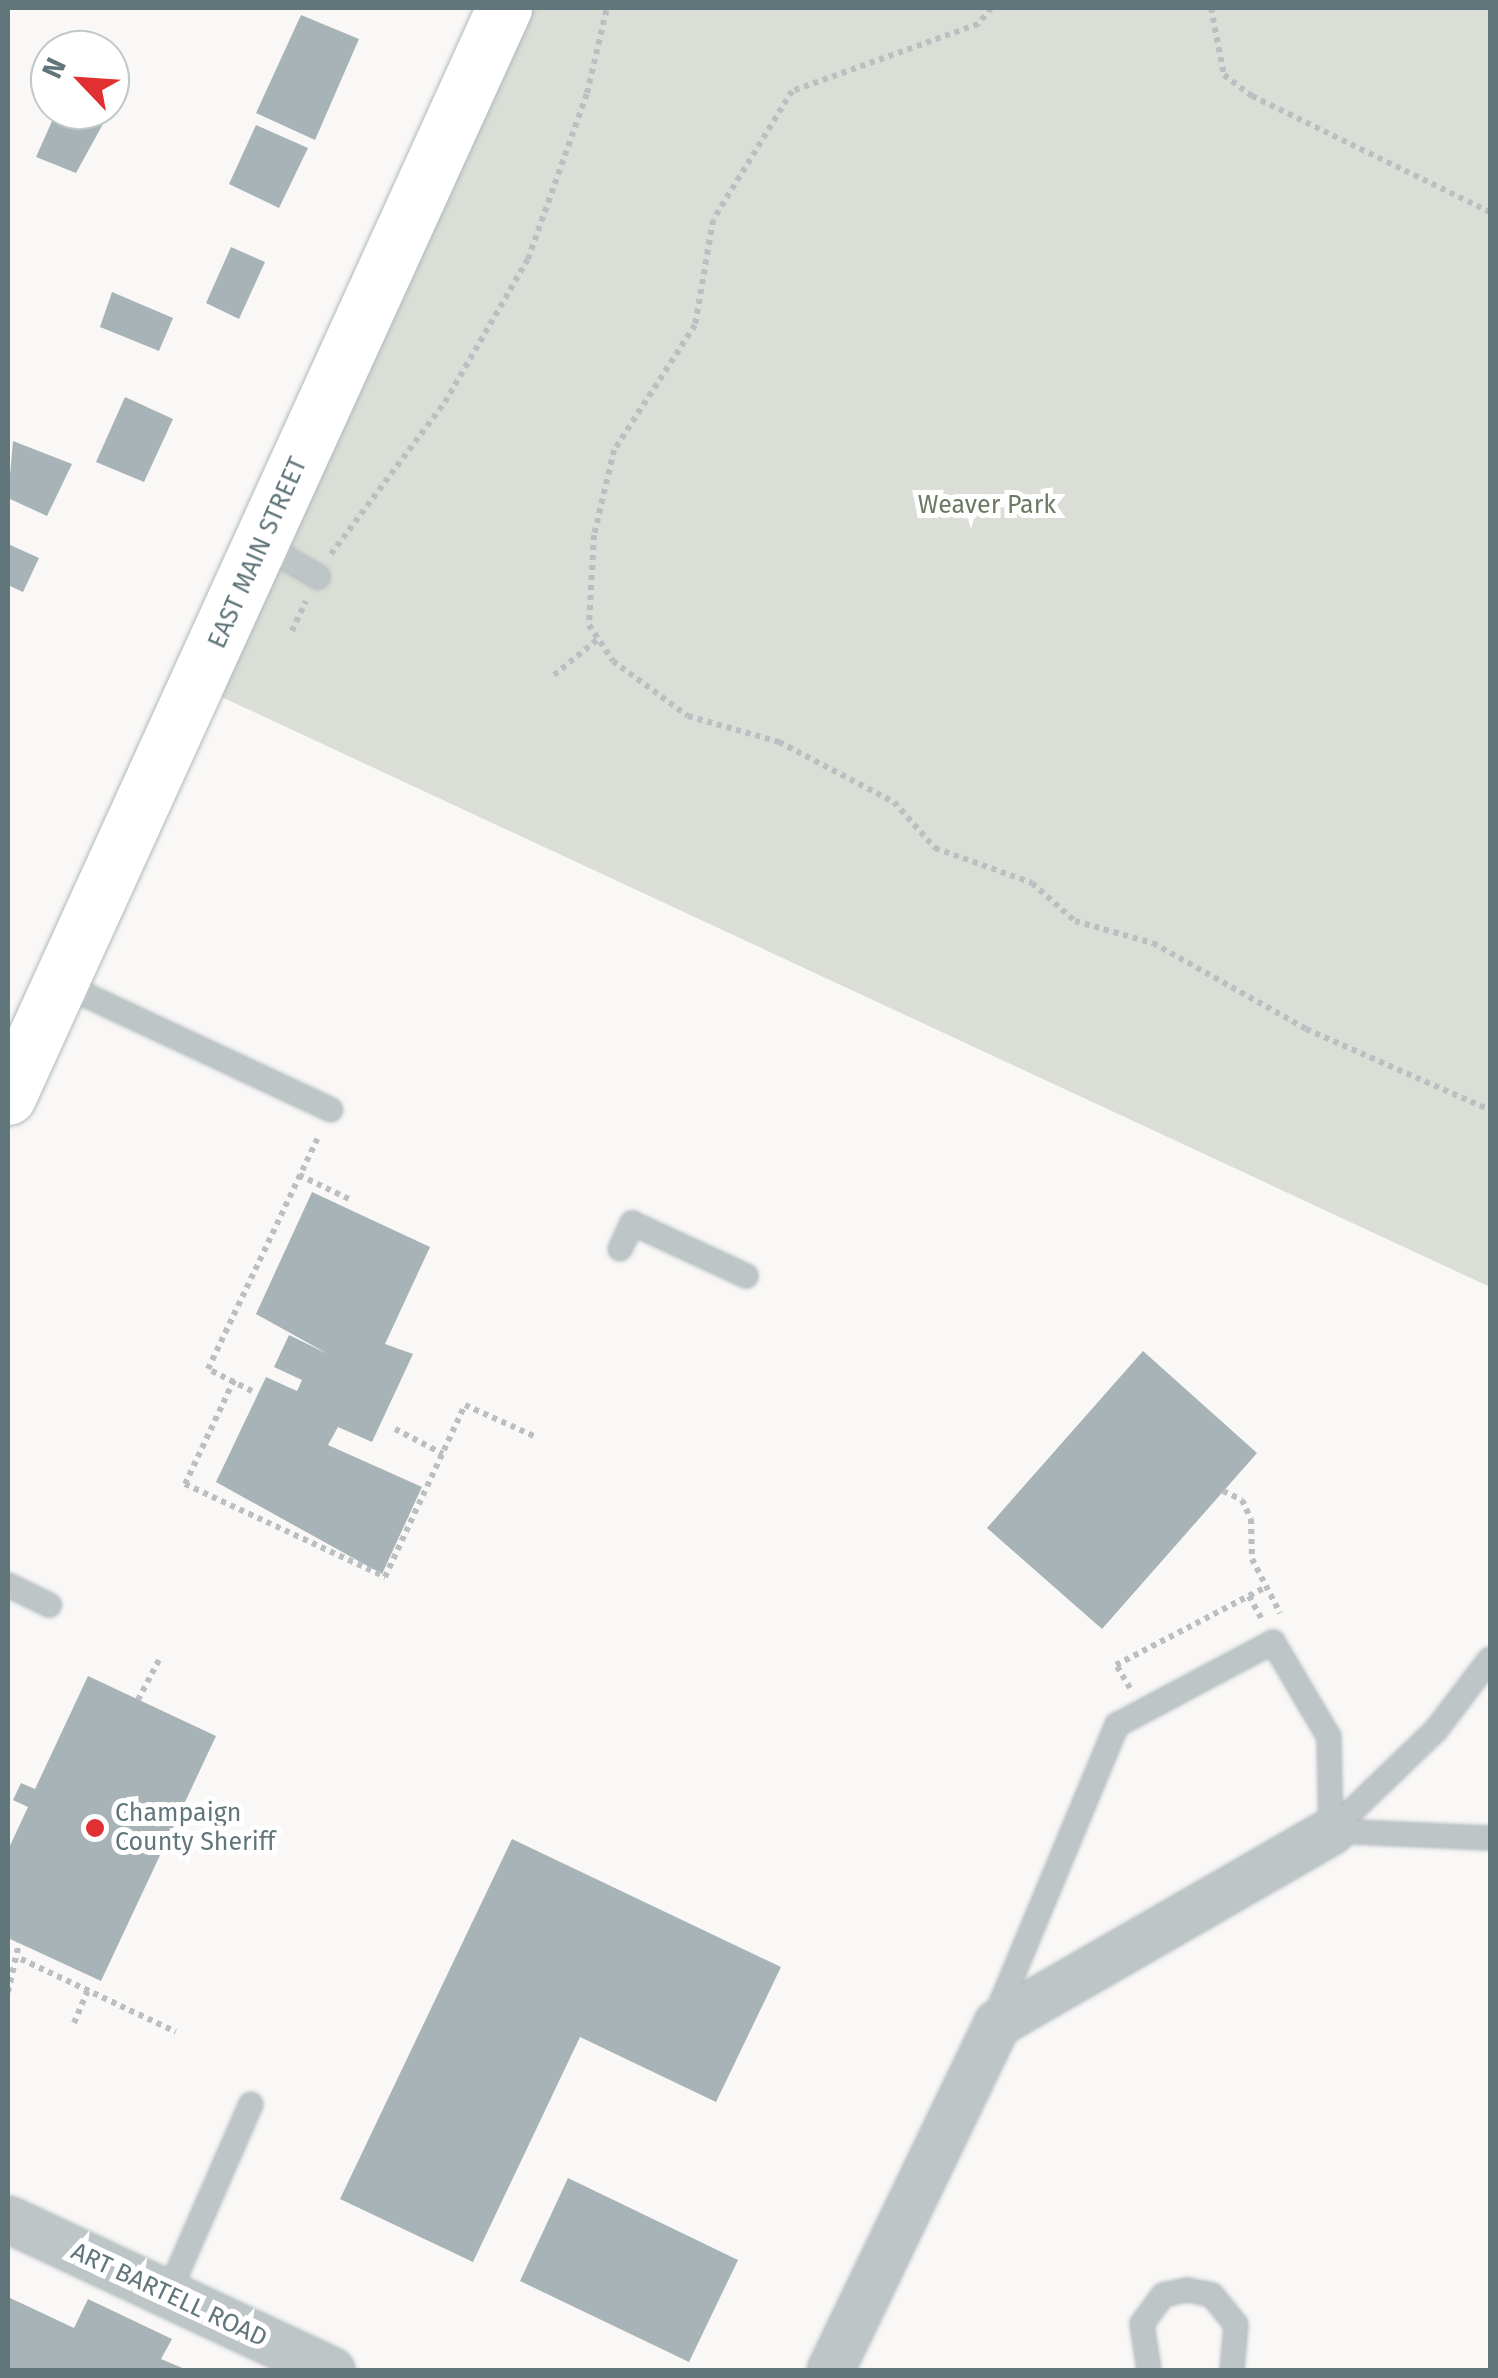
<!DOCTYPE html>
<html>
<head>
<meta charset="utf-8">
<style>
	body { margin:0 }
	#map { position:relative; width:1498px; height:2378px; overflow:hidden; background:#f9f8f7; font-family:"Fira Sans",sans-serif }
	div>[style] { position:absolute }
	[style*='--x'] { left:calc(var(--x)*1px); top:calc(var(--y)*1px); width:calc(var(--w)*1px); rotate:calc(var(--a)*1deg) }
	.green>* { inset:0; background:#daded6 }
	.building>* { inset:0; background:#a7b3b6 }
	.path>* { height:6px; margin-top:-3px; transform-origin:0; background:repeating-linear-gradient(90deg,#bbbfc1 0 5px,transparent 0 10px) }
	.roads { filter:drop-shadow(0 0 2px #b0b9bc) drop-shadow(0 0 2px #b0b9bc) }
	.service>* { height:22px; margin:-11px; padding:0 11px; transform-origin:11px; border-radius:11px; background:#bec5c7 }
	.minor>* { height:45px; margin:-22.5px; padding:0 22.5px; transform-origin:22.5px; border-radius:22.5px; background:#bec5c7 }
	.secondary>* { height:55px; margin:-27.5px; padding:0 27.5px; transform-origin:27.5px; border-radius:27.5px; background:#fff }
	.dots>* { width:28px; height:28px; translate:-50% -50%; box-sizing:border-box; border:5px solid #fff; border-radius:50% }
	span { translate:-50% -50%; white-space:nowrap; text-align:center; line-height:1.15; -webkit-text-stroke:10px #fff; paint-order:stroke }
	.park-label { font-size:25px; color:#6c7963 }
	.street-label { font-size:25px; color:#60767b }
	.poi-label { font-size:25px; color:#60767b }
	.left { translate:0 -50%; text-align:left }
	.frame { position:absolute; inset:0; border:10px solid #60767b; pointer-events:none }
	.north { position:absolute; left:30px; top:30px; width:100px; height:100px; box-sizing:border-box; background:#fff; border:2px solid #bfc8ca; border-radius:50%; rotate:295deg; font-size:28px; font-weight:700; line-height:40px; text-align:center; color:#60767b }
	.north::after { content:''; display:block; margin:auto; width:35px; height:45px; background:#e03031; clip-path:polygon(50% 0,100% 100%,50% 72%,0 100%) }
</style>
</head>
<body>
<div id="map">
	<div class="green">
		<div style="clip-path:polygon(512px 8px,1490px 8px,1490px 1287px,200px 687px)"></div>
	</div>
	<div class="building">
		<div style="clip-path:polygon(301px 15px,359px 39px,315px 140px,256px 113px)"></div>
		<div style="clip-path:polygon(57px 110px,109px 113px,76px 173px,36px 157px)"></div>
		<div style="clip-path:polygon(256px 125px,308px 148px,279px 208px,229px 184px)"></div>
		<div style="clip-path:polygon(231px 247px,265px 262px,239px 319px,206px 303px)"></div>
		<div style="clip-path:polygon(112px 292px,173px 318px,159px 351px,100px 327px)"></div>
		<div style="clip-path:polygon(125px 397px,173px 419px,144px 482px,96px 462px)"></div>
		<div style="clip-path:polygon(13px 441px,72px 464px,47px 516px,8px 498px)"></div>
		<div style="clip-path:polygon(8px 544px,39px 558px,23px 592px,8px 585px)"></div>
		<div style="clip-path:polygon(312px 1192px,430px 1247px,385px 1344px,413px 1354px,372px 1442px,338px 1427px,328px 1445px,422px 1487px,382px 1574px,216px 1482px,266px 1377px,297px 1391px,302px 1380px,274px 1367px,289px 1335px,328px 1354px,256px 1314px)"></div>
		<div style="clip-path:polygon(1143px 1351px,1257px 1453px,1102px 1629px,987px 1528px)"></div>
		<div style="clip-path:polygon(88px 1676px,216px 1736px,101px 1981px,8px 1938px,8px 1850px,28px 1807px,13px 1800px,21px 1783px,35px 1789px)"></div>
		<div style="clip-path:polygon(512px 1839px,781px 1967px,716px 2102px,580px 2037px,473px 2262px,340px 2199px)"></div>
		<div style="clip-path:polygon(568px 2178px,738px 2260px,689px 2362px,520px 2281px)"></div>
		<div style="clip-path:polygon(8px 2297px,74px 2328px,88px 2299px,172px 2339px,161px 2359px,187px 2370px,8px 2370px)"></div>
	</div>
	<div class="path">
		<div style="--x:991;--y:8;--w:21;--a:129"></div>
		<div style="--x:978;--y:24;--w:198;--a:160.2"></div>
		<div style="--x:792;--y:91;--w:151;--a:121.5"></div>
		<div style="--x:713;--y:220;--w:107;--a:99.7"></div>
		<div style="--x:695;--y:325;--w:149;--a:122.9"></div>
		<div style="--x:614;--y:450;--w:87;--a:103.2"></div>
		<div style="--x:594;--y:535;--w:90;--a:93.2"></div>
		<div style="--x:589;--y:625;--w:43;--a:56.3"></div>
		<div style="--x:613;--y:661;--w:93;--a:36.3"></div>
		<div style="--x:688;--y:716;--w:95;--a:15.9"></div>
		<div style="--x:779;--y:742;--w:130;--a:27.6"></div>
		<div style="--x:894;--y:802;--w:62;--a:48.3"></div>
		<div style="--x:935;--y:848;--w:103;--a:19.8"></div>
		<div style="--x:1032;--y:883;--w:57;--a:41.5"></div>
		<div style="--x:1075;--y:921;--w:81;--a:15.8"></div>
		<div style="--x:1153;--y:943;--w:176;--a:29.3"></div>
		<div style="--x:1306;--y:1029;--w:201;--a:23.8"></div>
		<div style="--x:1211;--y:8;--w:68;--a:79"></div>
		<div style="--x:1224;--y:75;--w:35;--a:37"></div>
		<div style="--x:1252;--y:96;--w:265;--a:26"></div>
		<div style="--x:331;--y:554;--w:190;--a:-53.1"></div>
		<div style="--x:445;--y:402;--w:165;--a:-59.9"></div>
		<div style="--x:528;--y:259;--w:176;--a:-70.4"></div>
		<div style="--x:587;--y:93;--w:87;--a:-76.8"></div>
		<div style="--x:292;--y:631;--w:33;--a:-65"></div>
		<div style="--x:554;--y:675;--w:57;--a:-39.3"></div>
		<div style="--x:299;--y:1175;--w:58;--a:25.7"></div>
		<div style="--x:234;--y:1380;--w:115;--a:115.2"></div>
		<div style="--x:185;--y:1484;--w:221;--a:24.9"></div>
		<div style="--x:385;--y:1577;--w:190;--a:-65.1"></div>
		<div style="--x:465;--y:1405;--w:76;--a:24.2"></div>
		<div style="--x:252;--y:1391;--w:49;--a:-153.4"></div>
		<div style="--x:208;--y:1369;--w:259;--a:-64.6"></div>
		<div style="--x:395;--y:1429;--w:54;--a:27.5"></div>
		<div style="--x:1223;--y:1491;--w:21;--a:25"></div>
		<div style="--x:1242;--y:1500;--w:21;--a:65"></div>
		<div style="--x:1251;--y:1519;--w:40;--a:88.6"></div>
		<div style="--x:1252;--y:1559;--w:61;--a:62.6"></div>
		<div style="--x:1249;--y:1596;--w:25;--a:61"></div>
		<div style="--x:1130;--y:1688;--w:27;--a:-121"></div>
		<div style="--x:1116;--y:1665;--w:169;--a:-27.5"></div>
		<div style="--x:138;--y:1700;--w:50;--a:-62.4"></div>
		<div style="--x:21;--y:1959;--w:171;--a:25.2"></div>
		<div style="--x:8;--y:1992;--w:50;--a:-77.3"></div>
		<div style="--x:74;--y:2023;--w:34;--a:-67"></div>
	</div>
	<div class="roads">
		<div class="service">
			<div style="--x:262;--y:544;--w:65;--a:30.5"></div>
			<div style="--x:60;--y:983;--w:299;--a:25.1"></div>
			<div style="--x:620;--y:1249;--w:29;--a:-65"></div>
			<div style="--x:632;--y:1223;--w:126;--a:24.9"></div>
			<div style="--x:8;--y:1585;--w:46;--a:26"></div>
			<div style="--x:1331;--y:1831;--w:146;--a:-43.9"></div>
			<div style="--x:1436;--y:1730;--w:89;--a:-52.7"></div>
			<div style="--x:1331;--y:1831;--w:159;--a:2.5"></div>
			<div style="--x:994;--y:2020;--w:320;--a:-67.4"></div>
			<div style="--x:1117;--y:1725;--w:177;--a:-28"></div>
			<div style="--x:1273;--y:1642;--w:110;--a:59.5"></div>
			<div style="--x:1329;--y:1737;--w:94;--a:88.8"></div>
			<div style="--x:168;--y:2294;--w:207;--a:-66.4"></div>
			<div style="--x:1149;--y:2370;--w:47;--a:-98.7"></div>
			<div style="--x:1142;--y:2324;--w:36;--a:-54"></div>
			<div style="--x:1163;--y:2295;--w:25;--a:-12"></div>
			<div style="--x:1187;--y:2290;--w:25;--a:11"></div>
			<div style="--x:1212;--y:2295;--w:38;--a:51"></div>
			<div style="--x:1236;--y:2325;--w:45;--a:95.1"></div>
		</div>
		<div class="minor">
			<div style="--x:8;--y:2219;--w:357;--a:25.1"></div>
			<div style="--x:830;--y:2370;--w:385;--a:-64.3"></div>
			<div style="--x:997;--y:2023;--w:385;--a:-29.9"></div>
		</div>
		<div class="secondary">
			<div style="--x:8;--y:1097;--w:1197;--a:-65.51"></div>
		</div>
	</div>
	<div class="dots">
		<div style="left:95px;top:1828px;background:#e03031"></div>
	</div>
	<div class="park-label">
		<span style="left:987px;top:505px">Weaver Park</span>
	</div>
	<div class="street-label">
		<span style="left:258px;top:553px;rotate:-66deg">EAST MAIN STREET</span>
		<span style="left:169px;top:2295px;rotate:25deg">ART BARTELL ROAD</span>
	</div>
	<div class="poi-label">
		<span class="left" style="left:115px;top:1828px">Champaign<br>County Sheriff</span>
	</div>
	<div class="frame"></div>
	<div class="north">N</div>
</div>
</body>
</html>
